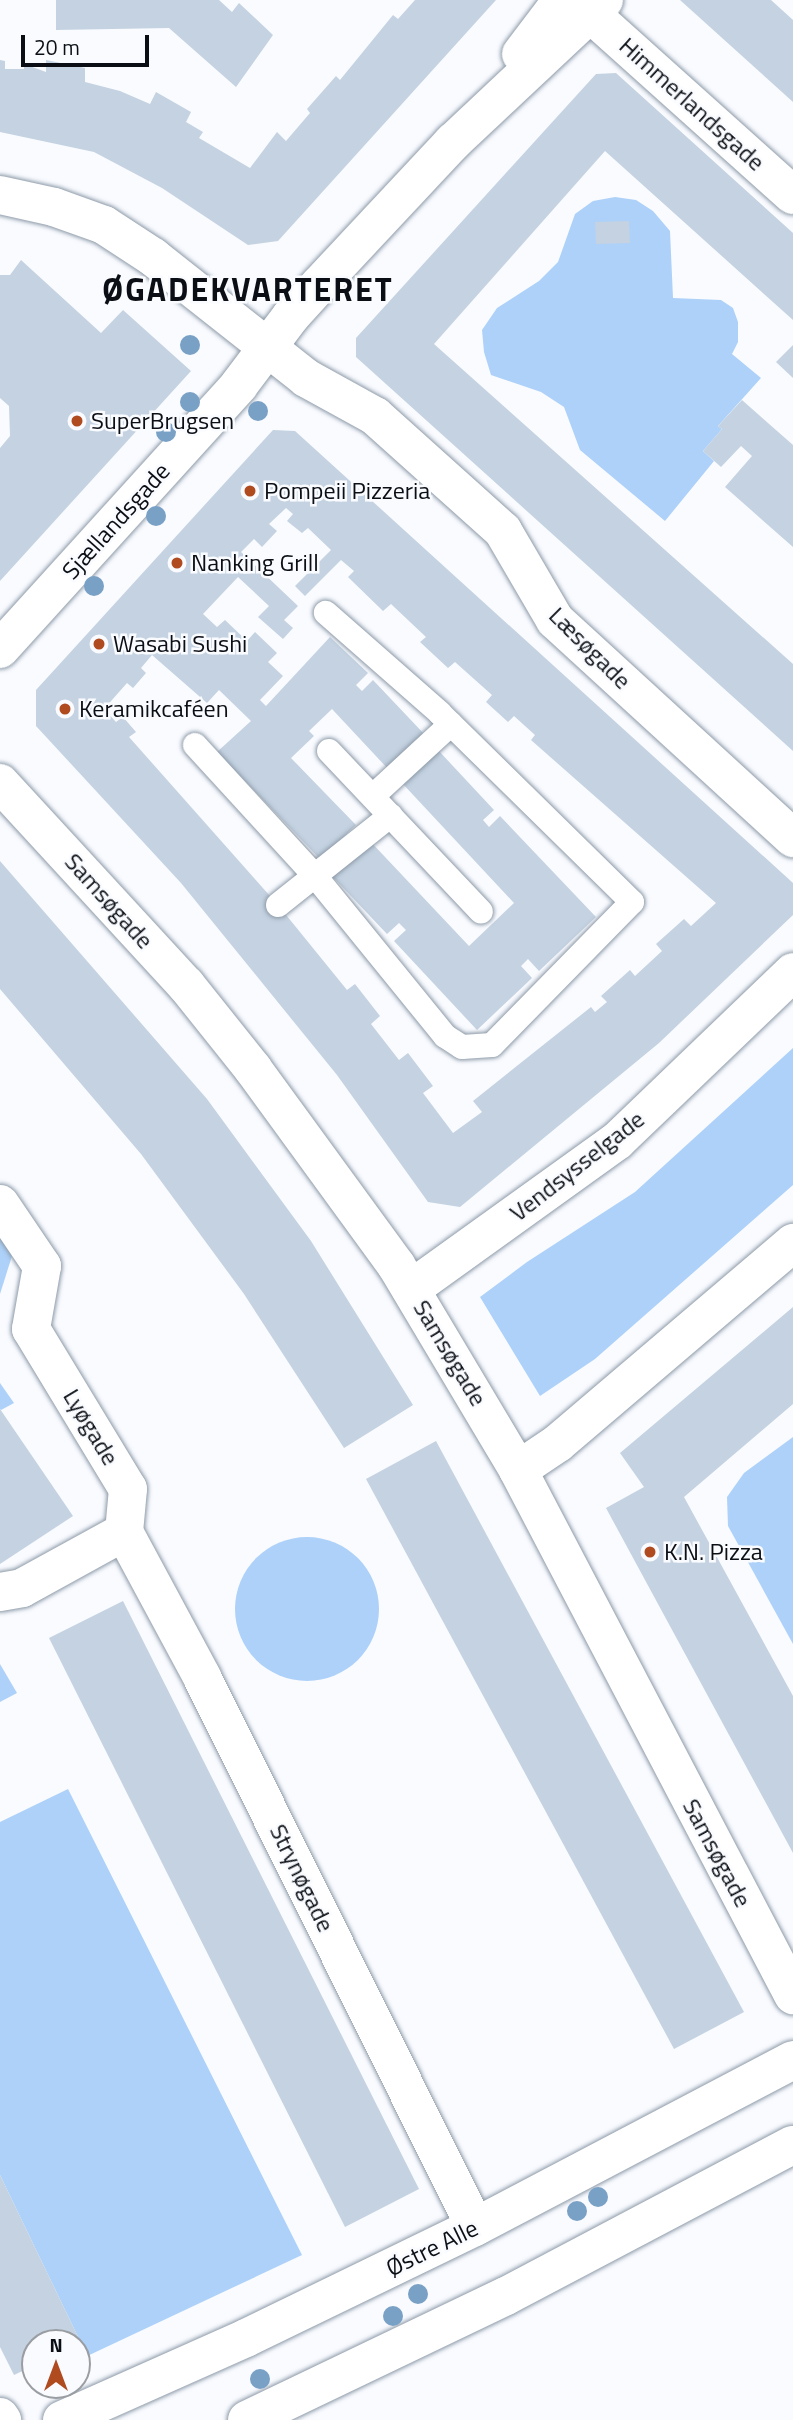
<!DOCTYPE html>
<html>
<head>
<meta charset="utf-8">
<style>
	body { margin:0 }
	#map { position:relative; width:793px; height:2420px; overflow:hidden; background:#f9fbff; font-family:"Titillium Web",sans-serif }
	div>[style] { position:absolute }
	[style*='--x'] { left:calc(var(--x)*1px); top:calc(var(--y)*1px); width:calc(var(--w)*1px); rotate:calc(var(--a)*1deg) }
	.green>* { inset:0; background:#add1f9 }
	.round { border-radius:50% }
	.building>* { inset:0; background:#c4d2e1 }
	.roads { filter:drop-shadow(0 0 2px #8d9aa8) drop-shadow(0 0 2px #8d9aa8) }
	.service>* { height:24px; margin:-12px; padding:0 12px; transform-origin:12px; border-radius:12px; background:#fff }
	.minor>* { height:38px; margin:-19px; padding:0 19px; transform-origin:19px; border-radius:19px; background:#fff }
	.tertiary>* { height:38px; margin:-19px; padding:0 19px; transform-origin:19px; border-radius:19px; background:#fff }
	.trees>* { width:20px; height:20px; margin:-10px; border-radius:50%; background:#79a0c5 }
	.dots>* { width:19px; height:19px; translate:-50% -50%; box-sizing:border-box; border:4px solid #f9fbff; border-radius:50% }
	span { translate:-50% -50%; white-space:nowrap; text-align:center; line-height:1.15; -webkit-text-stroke:5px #f9fbff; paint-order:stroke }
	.street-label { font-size:24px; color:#0b0f15 }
	.poi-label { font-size:24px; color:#0b0f15 }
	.left { translate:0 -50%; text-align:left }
	.district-label { font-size:32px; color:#0b0f15; font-weight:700; letter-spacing:2px }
	.north { position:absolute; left:21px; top:2329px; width:70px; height:70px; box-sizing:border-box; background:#f9fbff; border:2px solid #9a9da1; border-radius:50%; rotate:0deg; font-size:19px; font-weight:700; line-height:28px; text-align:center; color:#0b0f15 }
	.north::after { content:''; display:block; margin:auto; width:24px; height:32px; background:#b04a1f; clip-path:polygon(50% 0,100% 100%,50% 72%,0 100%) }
	.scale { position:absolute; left:21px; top:35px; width:128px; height:32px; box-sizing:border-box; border:4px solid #0b0f15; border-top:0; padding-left:9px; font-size:21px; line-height:24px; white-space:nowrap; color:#0b0f15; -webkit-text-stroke:5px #f9fbff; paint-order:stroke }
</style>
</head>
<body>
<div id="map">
	<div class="green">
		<div style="clip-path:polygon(615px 197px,636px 200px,653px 211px,670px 231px,673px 298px,721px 300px,733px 308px,738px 322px,738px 342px,732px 354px,761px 378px,718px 426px,722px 429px,703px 451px,714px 461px,665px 521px,580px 450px,564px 407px,541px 392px,491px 375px,484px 352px,482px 330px,497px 308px,539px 281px,558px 262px,575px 214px,593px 201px)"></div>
		<div style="clip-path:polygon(793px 1048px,793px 1185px,595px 1359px,540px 1396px,480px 1297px,527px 1262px,635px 1192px)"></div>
		<div style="clip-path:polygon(0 1238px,12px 1256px,0 1294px)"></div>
		<div style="clip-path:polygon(0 1383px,14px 1403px,1px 1410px,0 1409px)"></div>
		<div style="clip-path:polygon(793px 1437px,793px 1644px,728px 1526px,727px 1497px,744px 1473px)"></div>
		<div class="round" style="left:235px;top:1537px;width:144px;height:144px"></div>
		<div style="clip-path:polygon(0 1664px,17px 1693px,0 1702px)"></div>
		<div style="clip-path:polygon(68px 1789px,302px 2255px,83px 2358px,81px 2343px,0 2175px,0 1822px)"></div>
	</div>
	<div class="building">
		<div style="clip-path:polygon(56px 0,219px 0,232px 12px,239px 3px,273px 35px,236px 87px,169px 28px,56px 30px)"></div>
		<div style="clip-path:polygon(415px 0,496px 0,278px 241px,248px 245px,162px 188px,94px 152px,0 132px,0 60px,5px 61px,5px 69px,24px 69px,24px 64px,46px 72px,46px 60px,85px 68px,85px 82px,120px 91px,150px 104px,156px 92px,191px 112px,186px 122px,203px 132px,199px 138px,250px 168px,277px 132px,286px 141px,310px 113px,307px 109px,336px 76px,340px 80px,393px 15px,398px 19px)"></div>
		<div style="clip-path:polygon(680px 0,771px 0,793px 20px,793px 102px)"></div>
		<div style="clip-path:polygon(616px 73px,793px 233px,793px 320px,605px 151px,434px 344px,793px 664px,793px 751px,356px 357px,356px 338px,596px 74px)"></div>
		<div style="clip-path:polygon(629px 221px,630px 243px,596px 244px,595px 222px)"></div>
		<div style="clip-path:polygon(21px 260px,101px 333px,123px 310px,191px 371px,0 581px,0 448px,10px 436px,9px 406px,0 398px,0 275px,10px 275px)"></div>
		<div style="clip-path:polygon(793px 345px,793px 378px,776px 362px)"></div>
		<div style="clip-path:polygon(742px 400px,793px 445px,793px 547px,725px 487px,752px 456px,741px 446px,721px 467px,703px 451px,722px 429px,718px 426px)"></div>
		<div style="clip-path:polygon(evenodd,273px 430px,295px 431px,793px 883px,793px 915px,659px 1043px,460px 1207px,428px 1202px,337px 1075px,181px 883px,36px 726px,36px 690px,273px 430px,286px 508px,293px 514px,287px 521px,302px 533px,308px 528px,331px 550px,295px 586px,305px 596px,341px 560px,354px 571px,348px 577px,383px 611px,391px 604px,426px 637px,420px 642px,448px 668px,455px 662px,492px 695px,486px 702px,508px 722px,514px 716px,535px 735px,531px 740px,716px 903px,691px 926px,684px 919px,656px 944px,662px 951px,635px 976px,630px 970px,601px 996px,607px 1002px,595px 1012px,591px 1007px,473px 1101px,482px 1112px,453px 1133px,423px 1093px,433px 1086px,408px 1053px,399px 1060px,371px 1024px,380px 1016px,355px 984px,347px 990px,278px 905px,129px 737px,136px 732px,123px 717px,116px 722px,104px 709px,127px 683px,133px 688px,146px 673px,141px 668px,152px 655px,207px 703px,219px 690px,251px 721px,217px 752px,320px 859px,356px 825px,291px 758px,314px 736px,309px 731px,332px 709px,389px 770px,426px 736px,373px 680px,362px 691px,356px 685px,368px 673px,330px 637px,266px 706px,260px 700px,283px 676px,268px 662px,277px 653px,255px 632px,247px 641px,225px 620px,217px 627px,203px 614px,238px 577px,269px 606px,258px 617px,283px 639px,293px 628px,284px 620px,298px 606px,241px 552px,254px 539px,262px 547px,277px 531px,269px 524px,286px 508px)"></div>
		<div style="clip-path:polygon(438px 750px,494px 810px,483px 820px,489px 827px,500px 816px,596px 917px,539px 971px,528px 959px,521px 966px,532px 978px,477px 1030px,394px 941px,406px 930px,399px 923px,387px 934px,331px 875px,369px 840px,469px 946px,514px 903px,402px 783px)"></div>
		<div style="clip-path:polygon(0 861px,207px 1099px,311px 1241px,413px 1405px,344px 1448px,244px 1294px,141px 1154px,0 989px)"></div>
		<div style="clip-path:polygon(793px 1307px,793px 1404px,684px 1497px,793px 1696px,793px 1853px,606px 1508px,644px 1487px,620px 1453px)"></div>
		<div style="clip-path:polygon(0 1409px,73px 1516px,0 1564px)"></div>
		<div style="clip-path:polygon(436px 1441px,744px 2012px,674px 2049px,366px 1479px)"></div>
		<div style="clip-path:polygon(123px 1601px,419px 2189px,345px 2227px,49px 1638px)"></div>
		<div style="clip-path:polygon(0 2175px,81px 2343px,35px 2343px,35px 2365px,14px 2375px,0 2347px)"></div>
	</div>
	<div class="roads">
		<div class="service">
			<div style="--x:195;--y:745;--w:178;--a:47.5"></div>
			<div style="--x:315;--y:876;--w:206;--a:50.9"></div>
			<div style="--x:445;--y:1036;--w:20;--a:33"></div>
			<div style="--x:462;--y:1047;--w:30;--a:-4"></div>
			<div style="--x:492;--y:1045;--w:200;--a:-45.6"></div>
			<div style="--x:632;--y:902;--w:269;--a:-135.5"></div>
			<div style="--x:440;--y:713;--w:152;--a:-138.7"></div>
			<div style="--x:329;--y:751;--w:221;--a:46.6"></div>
			<div style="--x:373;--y:796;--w:106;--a:-42.7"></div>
			<div style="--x:278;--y:905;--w:144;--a:-38.5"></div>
		</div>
		<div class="minor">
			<div style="--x:591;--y:14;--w:271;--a:41.9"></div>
			<div style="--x:521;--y:54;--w:68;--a:-52.8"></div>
			<div style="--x:0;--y:195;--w:55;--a:12.5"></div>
			<div style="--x:54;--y:207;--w:53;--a:19.8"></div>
			<div style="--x:104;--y:225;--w:59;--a:33.1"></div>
			<div style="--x:153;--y:257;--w:195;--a:38.3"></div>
			<div style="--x:306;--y:378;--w:79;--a:28.8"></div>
			<div style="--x:375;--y:416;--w:172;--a:41.9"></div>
			<div style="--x:503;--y:531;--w:103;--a:59.7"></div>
			<div style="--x:555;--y:620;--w:323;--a:42.5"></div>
			<div style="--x:0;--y:649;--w:356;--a:-47.8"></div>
			<div style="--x:239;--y:385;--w:86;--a:-53"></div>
			<div style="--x:291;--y:316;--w:43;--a:-47.8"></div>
			<div style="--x:320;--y:284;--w:195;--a:-46.9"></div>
			<div style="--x:453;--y:142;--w:207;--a:-43.2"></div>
			<div style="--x:0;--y:783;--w:275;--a:47.4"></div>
			<div style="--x:186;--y:985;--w:107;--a:51.4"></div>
			<div style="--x:253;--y:1069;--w:243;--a:53.9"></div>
			<div style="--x:396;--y:1265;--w:239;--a:59.2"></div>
			<div style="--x:518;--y:1470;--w:593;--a:62.35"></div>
			<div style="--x:0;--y:1204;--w:75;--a:55.9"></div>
			<div style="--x:42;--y:1266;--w:64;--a:99.9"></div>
			<div style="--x:31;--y:1329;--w:187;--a:58.8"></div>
			<div style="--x:128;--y:1489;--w:43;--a:95.3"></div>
			<div style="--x:411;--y:1289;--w:254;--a:-35.7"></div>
			<div style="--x:617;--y:1141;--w:244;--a:-43.8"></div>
			<div style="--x:518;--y:1470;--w:48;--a:-34"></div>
			<div style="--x:558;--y:1443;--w:309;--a:-40.4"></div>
			<div style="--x:124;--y:1532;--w:165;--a:61.7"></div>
			<div style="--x:202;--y:1677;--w:614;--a:63.6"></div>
			<div style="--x:0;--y:1592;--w:22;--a:-10"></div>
			<div style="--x:22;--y:1588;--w:116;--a:-28.8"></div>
			<div style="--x:0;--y:2417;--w:4;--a:56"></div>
		</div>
		<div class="tertiary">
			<div style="--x:62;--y:2420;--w:201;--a:-24"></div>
			<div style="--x:246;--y:2338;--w:254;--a:-25.9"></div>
			<div style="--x:475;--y:2227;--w:359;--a:-27.7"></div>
			<div style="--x:247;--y:2420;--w:287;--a:-25.6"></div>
			<div style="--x:506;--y:2296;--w:324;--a:-27.8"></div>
		</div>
	</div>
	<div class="trees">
		<div style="left:190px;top:345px"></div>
		<div style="left:190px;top:402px"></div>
		<div style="left:258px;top:411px"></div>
		<div style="left:166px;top:432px"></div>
		<div style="left:156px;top:516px"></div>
		<div style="left:94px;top:586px"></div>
		<div style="left:598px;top:2197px"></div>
		<div style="left:577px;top:2211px"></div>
		<div style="left:418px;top:2294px"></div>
		<div style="left:393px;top:2316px"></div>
		<div style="left:260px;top:2379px"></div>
	</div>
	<div class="dots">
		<div style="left:77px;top:421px;background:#b04a1f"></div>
		<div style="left:250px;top:491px;background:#b04a1f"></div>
		<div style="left:177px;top:563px;background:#b04a1f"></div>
		<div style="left:99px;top:644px;background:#b04a1f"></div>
		<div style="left:65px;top:709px;background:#b04a1f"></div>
		<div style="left:650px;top:1552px;background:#b04a1f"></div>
	</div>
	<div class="street-label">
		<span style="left:692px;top:104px;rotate:42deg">Himmerlandsgade</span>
		<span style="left:116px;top:521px;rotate:-48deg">Sjællandsgade</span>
		<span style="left:590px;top:648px;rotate:45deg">Læsøgade</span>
		<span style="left:109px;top:901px;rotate:48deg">Samsøgade</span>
		<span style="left:577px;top:1166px;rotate:-38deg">Vendsysselgade</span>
		<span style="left:450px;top:1353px;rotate:59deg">Samsøgade</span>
		<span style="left:91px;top:1427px;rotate:59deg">Lyøgade</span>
		<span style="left:717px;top:1853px;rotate:62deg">Samsøgade</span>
		<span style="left:302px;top:1878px;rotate:64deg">Strynøgade</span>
		<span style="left:432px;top:2248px;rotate:-26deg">Østre Alle</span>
	</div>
	<div class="poi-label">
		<span class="left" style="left:91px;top:421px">SuperBrugsen</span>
		<span class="left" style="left:264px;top:491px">Pompeii Pizzeria</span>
		<span class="left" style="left:191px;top:563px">Nanking Grill</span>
		<span class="left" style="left:113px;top:644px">Wasabi Sushi</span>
		<span class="left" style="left:79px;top:709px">Keramikcaféen</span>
		<span class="left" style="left:664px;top:1552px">K.N. Pizza</span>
	</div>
	<div class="district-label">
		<span style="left:248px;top:289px">ØGADEKVARTERET</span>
	</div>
	<div class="north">N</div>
	<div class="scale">20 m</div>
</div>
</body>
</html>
